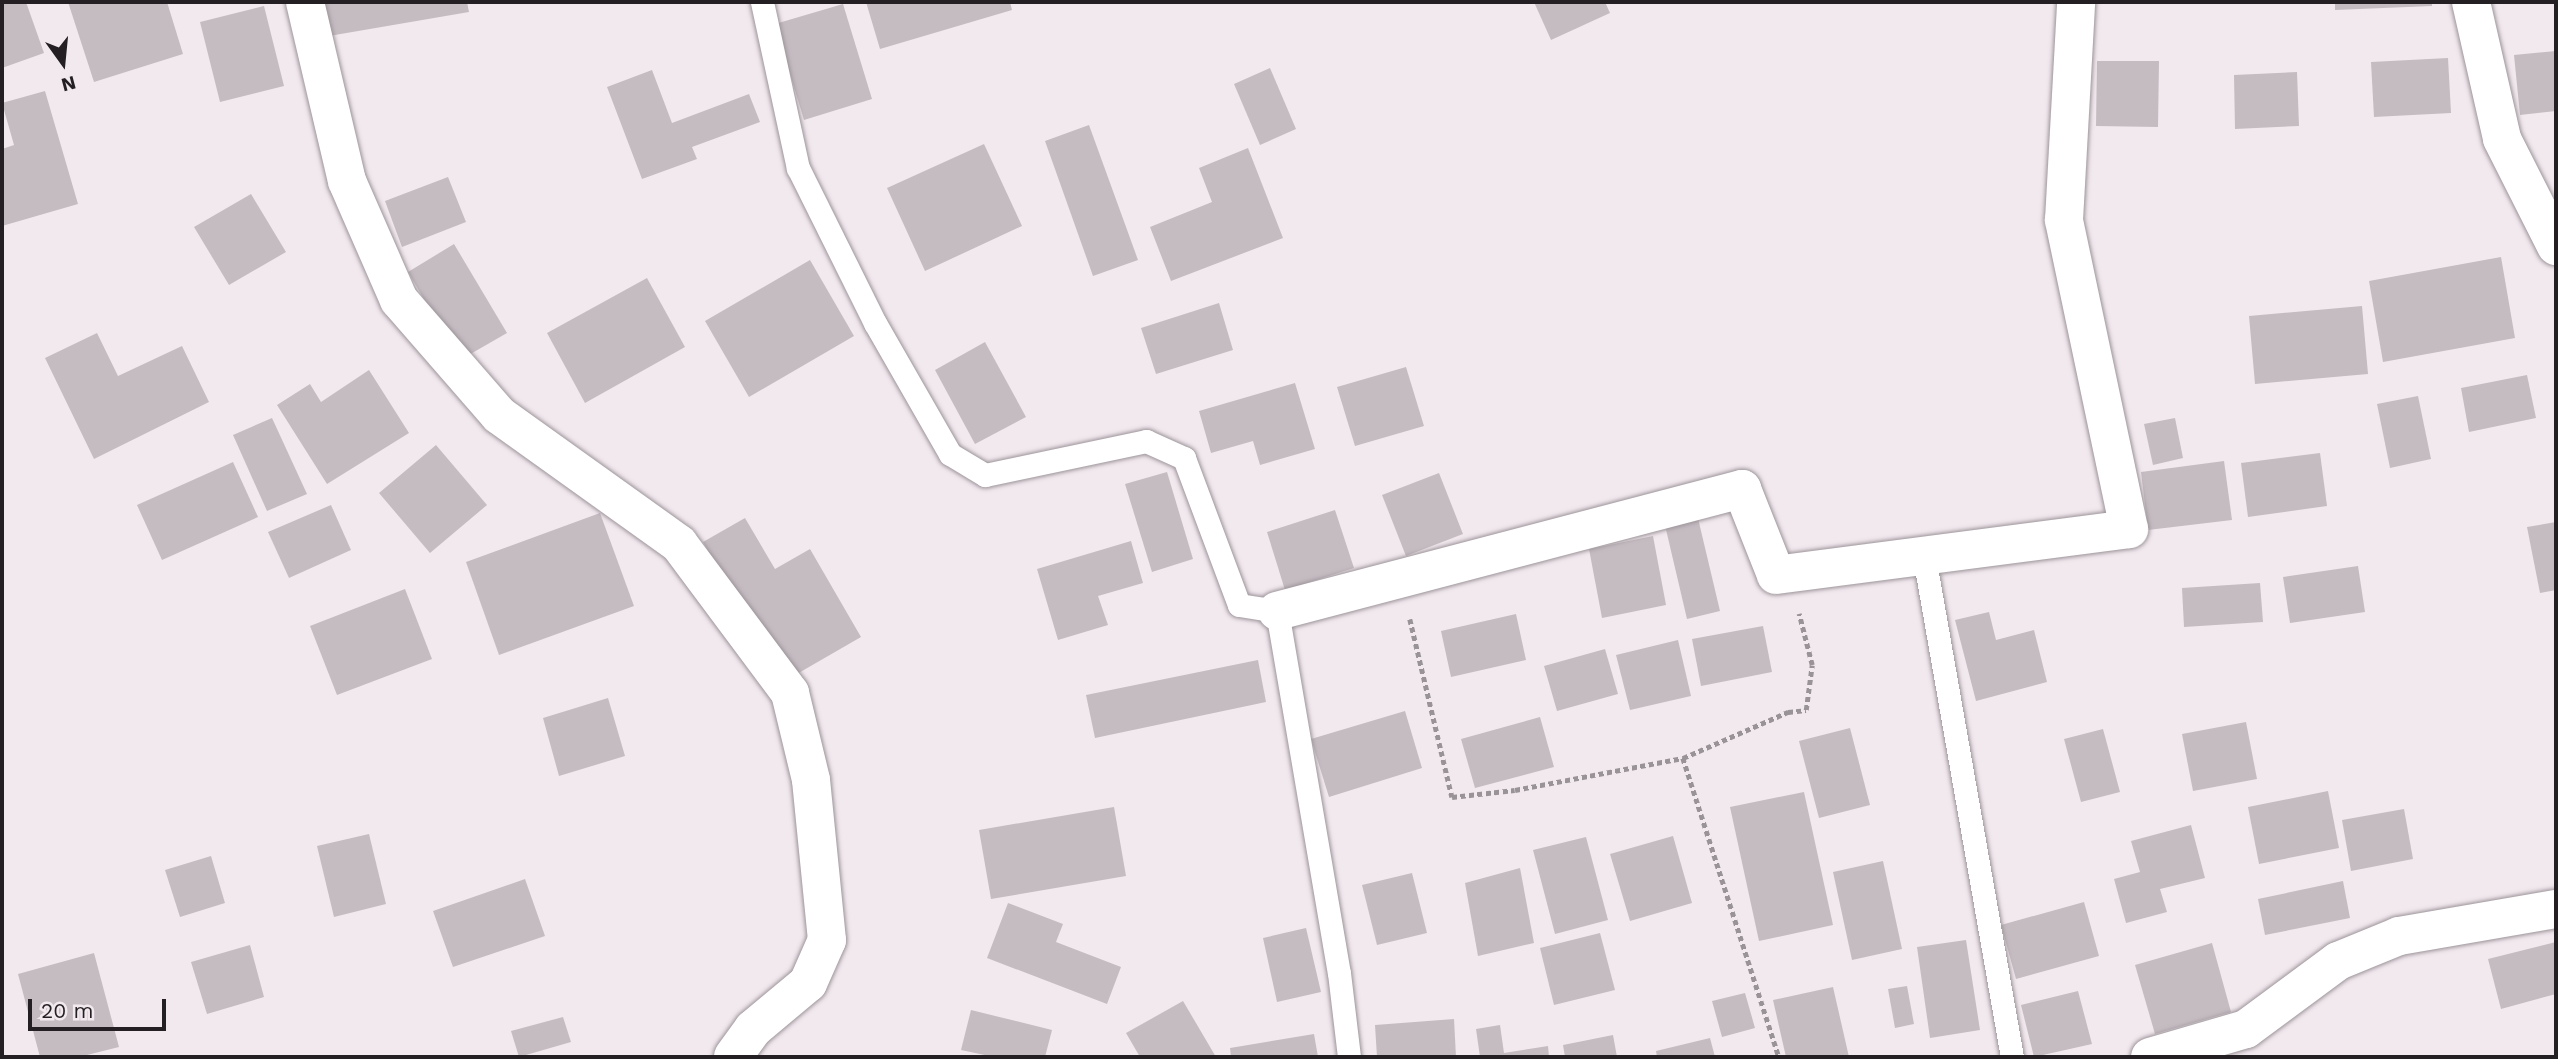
<!DOCTYPE html>
<html>
<head>
<meta charset="utf-8">
<style>
	body { margin:0 }
	#map { position:relative; width:2558px; height:1059px; overflow:hidden; background:#f2e9ef; font-family:"Work Sans",sans-serif }
	div>[style] { position:absolute }
	[style*='--x'] { left:calc(var(--x)*1px); top:calc(var(--y)*1px); width:calc(var(--w)*1px); rotate:calc(var(--a)*1deg) }
	.building>* { inset:0; background:#c5bcc2 }
	.path>* { height:4.5px; margin-top:-2.25px; transform-origin:0; background:repeating-linear-gradient(90deg,#999397 0 5px,transparent 0 8.5px) }
	.roads { filter:drop-shadow(0 0 2px #9c9499) drop-shadow(0 0 2px #9c9499) }
	.service>* { height:23px; margin:-11.5px; padding:0 11.5px; transform-origin:11.5px; border-radius:11.5px; background:#fff }
	.minor>* { height:38px; margin:-19px; padding:0 19px; transform-origin:19px; border-radius:19px; background:#fff }
	span { translate:-50% -50%; white-space:nowrap; text-align:center; line-height:1.15; -webkit-text-stroke:5px #f2e9ef; paint-order:stroke }
	.frame { position:absolute; inset:0; border:4px solid #231f22; pointer-events:none }
	.north { position:absolute; left:28px; top:28px; width:70px; height:70px; -webkit-text-stroke:5px #f2e9ef; paint-order:stroke; rotate:165deg; font-size:19px; font-weight:700; line-height:28px; text-align:center; color:#231f22 }
	.north::after { content:''; display:block; margin:auto; width:24px; height:32px; background:#231f22; clip-path:polygon(50% 0,100% 100%,50% 72%,0 100%) }
	.scale { position:absolute; left:28px; top:999px; width:138px; height:32px; box-sizing:border-box; border:4px solid #231f22; border-top:0; padding-left:9px; font-size:21px; line-height:24px; white-space:nowrap; color:#231f22; -webkit-text-stroke:5px #f2e9ef; paint-order:stroke }
</style>
</head>
<body>
<div id="map">
	<div class="building">
		<div style="clip-path:polygon(2px 2px,26px 2px,44px 53px,2px 68px)"></div>
		<div style="clip-path:polygon(68px 2px,167px 2px,183px 54px,94px 82px)"></div>
		<div style="clip-path:polygon(323px 2px,467px 2px,469px 12px,329px 36px)"></div>
		<div style="clip-path:polygon(866px 2px,1010px 2px,1012px 10px,880px 49px)"></div>
		<div style="clip-path:polygon(1534px 2px,1605px 2px,1610px 13px,1551px 40px)"></div>
		<div style="clip-path:polygon(2335px 2px,2432px 2px,2432px 6px,2335px 10px)"></div>
		<div style="clip-path:polygon(843px 4px,872px 99px,804px 120px,775px 24px)"></div>
		<div style="clip-path:polygon(264px 6px,284px 86px,220px 102px,200px 22px)"></div>
		<div style="clip-path:polygon(2556px 51px,2556px 111px,2520px 115px,2514px 55px)"></div>
		<div style="clip-path:polygon(2448px 58px,2451px 113px,2374px 117px,2371px 62px)"></div>
		<div style="clip-path:polygon(2097px 61px,2159px 61px,2158px 127px,2096px 126px)"></div>
		<div style="clip-path:polygon(1270px 68px,1296px 129px,1260px 145px,1234px 84px)"></div>
		<div style="clip-path:polygon(652px 70px,672px 123px,749px 94px,760px 122px,692px 147px,697px 159px,642px 179px,607px 87px)"></div>
		<div style="clip-path:polygon(2297px 72px,2299px 126px,2235px 129px,2234px 75px)"></div>
		<div style="clip-path:polygon(45px 91px,78px 204px,2px 226px,2px 149px,14px 145px,2px 103px)"></div>
		<div style="clip-path:polygon(1089px 125px,1138px 260px,1093px 276px,1045px 141px)"></div>
		<div style="clip-path:polygon(984px 144px,1022px 226px,925px 271px,887px 188px)"></div>
		<div style="clip-path:polygon(1248px 148px,1283px 238px,1171px 281px,1150px 227px,1212px 202px,1199px 168px)"></div>
		<div style="clip-path:polygon(448px 177px,466px 222px,402px 247px,385px 201px)"></div>
		<div style="clip-path:polygon(251px 194px,286px 252px,229px 285px,194px 227px)"></div>
		<div style="clip-path:polygon(454px 244px,507px 333px,460px 360px,408px 272px)"></div>
		<div style="clip-path:polygon(2501px 257px,2515px 338px,2383px 362px,2369px 281px)"></div>
		<div style="clip-path:polygon(810px 260px,854px 336px,749px 397px,705px 321px)"></div>
		<div style="clip-path:polygon(647px 278px,685px 347px,585px 403px,547px 333px)"></div>
		<div style="clip-path:polygon(1219px 303px,1233px 350px,1156px 374px,1141px 328px)"></div>
		<div style="clip-path:polygon(2362px 306px,2368px 374px,2255px 384px,2249px 316px)"></div>
		<div style="clip-path:polygon(97px 333px,118px 376px,182px 346px,209px 402px,94px 459px,45px 358px)"></div>
		<div style="clip-path:polygon(985px 342px,1026px 417px,975px 444px,935px 370px)"></div>
		<div style="clip-path:polygon(1406px 367px,1424px 426px,1355px 446px,1337px 387px)"></div>
		<div style="clip-path:polygon(369px 370px,409px 433px,327px 484px,277px 405px,310px 384px,321px 402px)"></div>
		<div style="clip-path:polygon(2527px 375px,2536px 418px,2469px 432px,2461px 388px)"></div>
		<div style="clip-path:polygon(1295px 383px,1315px 449px,1260px 465px,1253px 441px,1211px 453px,1199px 411px)"></div>
		<div style="clip-path:polygon(2418px 396px,2431px 459px,2390px 468px,2377px 404px)"></div>
		<div style="clip-path:polygon(272px 418px,307px 494px,267px 511px,233px 435px)"></div>
		<div style="clip-path:polygon(2175px 418px,2183px 458px,2153px 465px,2144px 424px)"></div>
		<div style="clip-path:polygon(436px 445px,487px 505px,430px 553px,379px 493px)"></div>
		<div style="clip-path:polygon(2320px 453px,2327px 506px,2248px 517px,2241px 463px)"></div>
		<div style="clip-path:polygon(2224px 461px,2232px 520px,2148px 530px,2141px 472px)"></div>
		<div style="clip-path:polygon(233px 462px,258px 517px,162px 560px,137px 505px)"></div>
		<div style="clip-path:polygon(1167px 472px,1193px 559px,1152px 572px,1125px 484px)"></div>
		<div style="clip-path:polygon(1439px 473px,1463px 534px,1406px 556px,1382px 495px)"></div>
		<div style="clip-path:polygon(331px 505px,351px 550px,289px 578px,268px 532px)"></div>
		<div style="clip-path:polygon(1335px 510px,1354px 568px,1285px 590px,1267px 532px)"></div>
		<div style="clip-path:polygon(600px 513px,634px 606px,499px 655px,466px 562px)"></div>
		<div style="clip-path:polygon(1697px 514px,1720px 611px,1687px 619px,1664px 521px)"></div>
		<div style="clip-path:polygon(745px 518px,775px 569px,810px 549px,861px 637px,783px 682px,703px 542px)"></div>
		<div style="clip-path:polygon(2556px 522px,2556px 590px,2540px 593px,2527px 527px)"></div>
		<div style="clip-path:polygon(1653px 536px,1666px 605px,1602px 618px,1589px 549px)"></div>
		<div style="clip-path:polygon(1131px 541px,1143px 583px,1098px 596px,1108px 625px,1058px 640px,1037px 569px)"></div>
		<div style="clip-path:polygon(2358px 566px,2365px 612px,2290px 623px,2283px 577px)"></div>
		<div style="clip-path:polygon(2260px 583px,2263px 622px,2184px 627px,2182px 588px)"></div>
		<div style="clip-path:polygon(405px 589px,432px 659px,337px 695px,310px 626px)"></div>
		<div style="clip-path:polygon(1989px 612px,1996px 640px,2034px 630px,2047px 682px,1976px 701px,1955px 620px)"></div>
		<div style="clip-path:polygon(1516px 614px,1526px 660px,1451px 677px,1441px 631px)"></div>
		<div style="clip-path:polygon(1763px 626px,1772px 672px,1701px 686px,1692px 639px)"></div>
		<div style="clip-path:polygon(1678px 640px,1691px 696px,1630px 710px,1616px 655px)"></div>
		<div style="clip-path:polygon(1605px 649px,1618px 694px,1557px 711px,1544px 666px)"></div>
		<div style="clip-path:polygon(1258px 660px,1266px 702px,1095px 738px,1086px 695px)"></div>
		<div style="clip-path:polygon(608px 698px,625px 756px,559px 776px,543px 718px)"></div>
		<div style="clip-path:polygon(1405px 711px,1422px 768px,1329px 797px,1311px 739px)"></div>
		<div style="clip-path:polygon(1540px 717px,1554px 767px,1475px 788px,1461px 739px)"></div>
		<div style="clip-path:polygon(2246px 722px,2257px 779px,2193px 791px,2182px 734px)"></div>
		<div style="clip-path:polygon(1850px 728px,1870px 805px,1819px 818px,1799px 741px)"></div>
		<div style="clip-path:polygon(2103px 729px,2120px 792px,2081px 802px,2064px 739px)"></div>
		<div style="clip-path:polygon(2328px 791px,2339px 848px,2259px 864px,2248px 807px)"></div>
		<div style="clip-path:polygon(1804px 792px,1833px 925px,1759px 941px,1730px 807px)"></div>
		<div style="clip-path:polygon(1114px 807px,1126px 876px,991px 899px,979px 830px)"></div>
		<div style="clip-path:polygon(2404px 809px,2413px 859px,2351px 871px,2342px 820px)"></div>
		<div style="clip-path:polygon(2191px 825px,2205px 878px,2160px 889px,2167px 912px,2126px 923px,2114px 879px,2140px 872px,2131px 841px)"></div>
		<div style="clip-path:polygon(369px 834px,386px 904px,334px 917px,317px 846px)"></div>
		<div style="clip-path:polygon(1673px 836px,1692px 903px,1630px 921px,1610px 854px)"></div>
		<div style="clip-path:polygon(1586px 837px,1608px 920px,1555px 934px,1533px 850px)"></div>
		<div style="clip-path:polygon(211px 856px,225px 903px,180px 917px,165px 870px)"></div>
		<div style="clip-path:polygon(1883px 861px,1902px 949px,1852px 960px,1833px 872px)"></div>
		<div style="clip-path:polygon(1520px 868px,1534px 943px,1478px 956px,1465px 883px)"></div>
		<div style="clip-path:polygon(1412px 873px,1427px 933px,1377px 945px,1362px 885px)"></div>
		<div style="clip-path:polygon(525px 879px,545px 936px,453px 967px,433px 911px)"></div>
		<div style="clip-path:polygon(2343px 881px,2350px 918px,2265px 935px,2258px 899px)"></div>
		<div style="clip-path:polygon(2084px 902px,2099px 956px,2016px 979px,2001px 925px)"></div>
		<div style="clip-path:polygon(1008px 903px,1063px 924px,1056px 942px,1121px 967px,1107px 1004px,987px 958px)"></div>
		<div style="clip-path:polygon(1306px 928px,1321px 992px,1277px 1002px,1263px 938px)"></div>
		<div style="clip-path:polygon(1600px 933px,1615px 990px,1554px 1005px,1540px 948px)"></div>
		<div style="clip-path:polygon(1966px 940px,1980px 1030px,1930px 1038px,1917px 947px)"></div>
		<div style="clip-path:polygon(2556px 942px,2556px 994px,2501px 1009px,2488px 959px)"></div>
		<div style="clip-path:polygon(2212px 943px,2231px 1012px,2155px 1034px,2135px 965px)"></div>
		<div style="clip-path:polygon(250px 945px,264px 997px,207px 1014px,191px 962px)"></div>
		<div style="clip-path:polygon(94px 953px,119px 1047px,79px 1057px,40px 1057px,18px 974px)"></div>
		<div style="clip-path:polygon(1907px 986px,1914px 1024px,1895px 1028px,1888px 989px)"></div>
		<div style="clip-path:polygon(1833px 987px,1849px 1057px,1786px 1057px,1773px 1000px)"></div>
		<div style="clip-path:polygon(2078px 991px,2092px 1044px,2034px 1057px,2021px 1005px)"></div>
		<div style="clip-path:polygon(1745px 993px,1755px 1028px,1722px 1037px,1712px 1001px)"></div>
		<div style="clip-path:polygon(1183px 1001px,1216px 1057px,1140px 1057px,1126px 1033px)"></div>
		<div style="clip-path:polygon(971px 1010px,1052px 1030px,1045px 1057px,994px 1057px,961px 1050px)"></div>
		<div style="clip-path:polygon(563px 1017px,571px 1042px,519px 1057px,511px 1031px)"></div>
		<div style="clip-path:polygon(1454px 1019px,1456px 1057px,1377px 1057px,1375px 1025px)"></div>
		<div style="clip-path:polygon(1500px 1025px,1504px 1053px,1548px 1046px,1549px 1057px,1480px 1057px,1476px 1029px)"></div>
		<div style="clip-path:polygon(1314px 1034px,1318px 1057px,1231px 1057px,1230px 1048px)"></div>
		<div style="clip-path:polygon(1613px 1035px,1617px 1057px,1565px 1057px,1563px 1045px)"></div>
		<div style="clip-path:polygon(1710px 1038px,1715px 1057px,1657px 1057px,1656px 1051px)"></div>
	</div>
	<div class="path">
		<div style="--x:1410;--y:619;--w:183;--a:76.7"></div>
		<div style="--x:1452;--y:797;--w:63;--a:-6.3"></div>
		<div style="--x:1515;--y:790;--w:171;--a:-10.8"></div>
		<div style="--x:1683;--y:758;--w:314;--a:72.2"></div>
		<div style="--x:1683;--y:758;--w:115;--a:-23.7"></div>
		<div style="--x:1788;--y:712;--w:18;--a:-6"></div>
		<div style="--x:1806;--y:710;--w:45;--a:-82.4"></div>
		<div style="--x:1812;--y:665;--w:53;--a:-104.3"></div>
	</div>
	<div class="roads">
		<div class="service">
			<div style="--x:762;--y:2;--w:170;--a:77.8"></div>
			<div style="--x:798;--y:168;--w:173;--a:63.6"></div>
			<div style="--x:875;--y:323;--w:151;--a:60.2"></div>
			<div style="--x:950;--y:454;--w:41;--a:31"></div>
			<div style="--x:985;--y:475;--w:165;--a:-11.9"></div>
			<div style="--x:1146;--y:441;--w:42;--a:24.1"></div>
			<div style="--x:1184;--y:458;--w:157;--a:69.5"></div>
			<div style="--x:1239;--y:605;--w:38;--a:9"></div>
			<div style="--x:1277;--y:611;--w:367;--a:80.3"></div>
			<div style="--x:1339;--y:973;--w:85;--a:83.2"></div>
			<div style="--x:1924;--y:556;--w:509;--a:80.04"></div>
		</div>
		<div class="minor">
			<div style="--x:305;--y:2;--w:184;--a:76.8"></div>
			<div style="--x:347;--y:181;--w:130;--a:66.4"></div>
			<div style="--x:399;--y:300;--w:152;--a:49"></div>
			<div style="--x:499;--y:415;--w:221;--a:35.6"></div>
			<div style="--x:679;--y:544;--w:186;--a:53.3"></div>
			<div style="--x:790;--y:693;--w:89;--a:76.4"></div>
			<div style="--x:811;--y:780;--w:161;--a:84.3"></div>
			<div style="--x:827;--y:940;--w:47;--a:113.8"></div>
			<div style="--x:808;--y:983;--w:72;--a:140.1"></div>
			<div style="--x:753;--y:1029;--w:34;--a:126"></div>
			<div style="--x:2471;--y:2;--w:140;--a:77.2"></div>
			<div style="--x:2502;--y:139;--w:120;--a:63.2"></div>
			<div style="--x:1277;--y:611;--w:481;--a:-14.7"></div>
			<div style="--x:1742;--y:489;--w:92;--a:68.4"></div>
			<div style="--x:1776;--y:575;--w:356;--a:-7.4"></div>
			<div style="--x:2129;--y:529;--w:316;--a:-101.9"></div>
			<div style="--x:2064;--y:220;--w:218;--a:-86.8"></div>
			<div style="--x:2150;--y:1057;--w:100;--a:-16.3"></div>
			<div style="--x:2246;--y:1029;--w:114;--a:-36.5"></div>
			<div style="--x:2338;--y:961;--w:66;--a:-22.3"></div>
			<div style="--x:2399;--y:936;--w:159;--a:-9.8"></div>
		</div>
	</div>
	<div class="frame"></div>
	<div class="north">N</div>
	<div class="scale">20 m</div>
</div>
</body>
</html>
